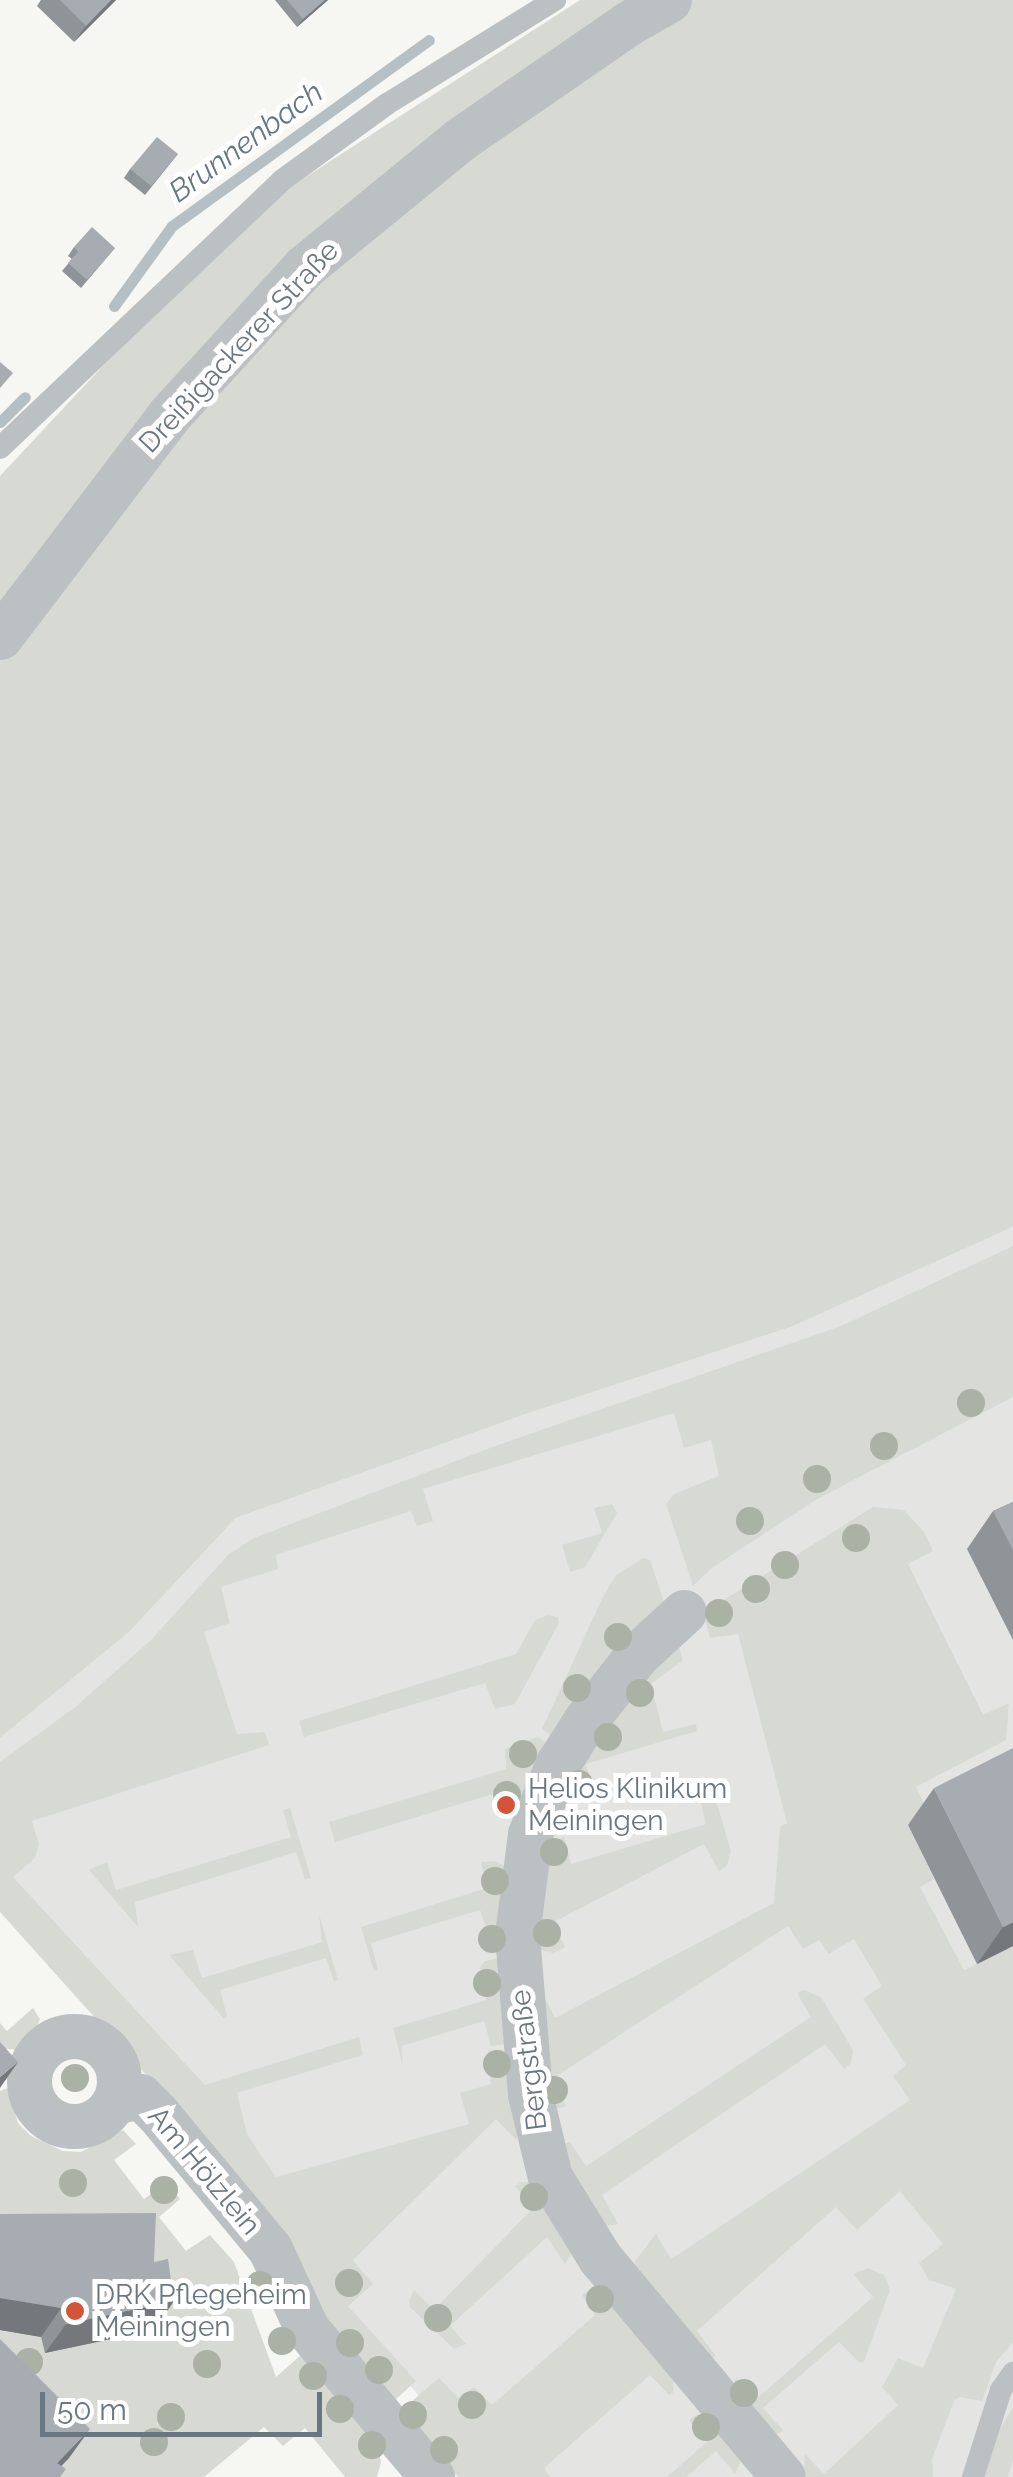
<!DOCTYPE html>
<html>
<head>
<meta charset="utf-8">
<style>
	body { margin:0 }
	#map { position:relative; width:1013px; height:2477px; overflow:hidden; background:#f6f6f3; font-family:Raleway,sans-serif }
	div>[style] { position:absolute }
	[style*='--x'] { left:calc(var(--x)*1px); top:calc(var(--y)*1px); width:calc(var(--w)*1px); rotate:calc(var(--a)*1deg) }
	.built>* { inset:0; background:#e4e5e3 }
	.green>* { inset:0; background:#d6dad3 }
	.stream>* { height:11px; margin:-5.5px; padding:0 5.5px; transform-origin:5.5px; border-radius:5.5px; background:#b4c0c3 }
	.service>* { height:22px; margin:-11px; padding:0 11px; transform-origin:11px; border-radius:11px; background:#bbc0c3 }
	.minor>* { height:45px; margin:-22.5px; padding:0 22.5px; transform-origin:22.5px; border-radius:22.5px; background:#bbc0c3 }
	.minor>.ring { margin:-22.5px; padding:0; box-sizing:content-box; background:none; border:45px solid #bbc0c3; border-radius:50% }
	.trees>* { width:28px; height:28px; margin:-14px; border-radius:50%; background:#aab1a5 }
	.wall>* { inset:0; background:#8f9498 }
	.shaded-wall>* { inset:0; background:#74787c }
	.building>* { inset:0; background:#a6acb1 }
	.dots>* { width:28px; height:28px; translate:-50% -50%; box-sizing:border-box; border:5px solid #fff; border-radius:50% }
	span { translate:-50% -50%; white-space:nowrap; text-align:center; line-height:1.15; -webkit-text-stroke:10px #fff; paint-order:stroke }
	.street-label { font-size:28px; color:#687781 }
	.poi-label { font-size:28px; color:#687781 }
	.left { translate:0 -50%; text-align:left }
	.water-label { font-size:30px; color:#63777e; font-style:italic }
	.scale { position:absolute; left:40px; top:2392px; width:282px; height:45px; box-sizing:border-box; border:5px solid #687781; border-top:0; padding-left:12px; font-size:30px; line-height:35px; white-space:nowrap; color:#687781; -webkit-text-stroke:8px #fff; paint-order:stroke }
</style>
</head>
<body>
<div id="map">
	<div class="built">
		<div style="clip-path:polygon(1013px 1227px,1013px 2477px,491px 2477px,316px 2280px,0 1872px,0 1738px,129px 1632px,236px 1518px,523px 1415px,791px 1327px)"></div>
	</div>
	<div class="green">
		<div style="clip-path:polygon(580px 0,1013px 0,1013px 1227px,791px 1327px,523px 1415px,236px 1518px,129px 1632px,0 1738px,0 476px,158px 307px,290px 187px)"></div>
		<div style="clip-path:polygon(1013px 1246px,1013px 1397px,819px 1498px,712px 1568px,693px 1586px,666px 1504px,674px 1494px,719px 1476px,711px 1440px,684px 1448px,674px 1413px,423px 1489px,433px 1521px,417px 1526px,411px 1511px,276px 1555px,278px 1569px,221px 1587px,230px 1623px,204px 1632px,237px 1734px,265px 1732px,269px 1745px,32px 1821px,39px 1844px,35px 1858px,13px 1877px,205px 2085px,359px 2037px,363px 2055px,237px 2093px,247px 2134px,276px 2177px,469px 2124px,460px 2093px,491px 2084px,488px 2064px,508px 2059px,521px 2125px,516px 2140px,496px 2119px,353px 2260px,373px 2284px,348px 2306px,416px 2381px,394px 2401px,326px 2326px,175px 2107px,0 1912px,0 1762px,74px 1708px,151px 1640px,228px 1555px,254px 1538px,498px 1445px,841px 1326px)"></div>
		<div style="clip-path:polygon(612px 1504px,617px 1513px,585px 1567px,570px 1572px,562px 1545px,602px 1533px,594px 1508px)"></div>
		<div style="clip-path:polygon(873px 1507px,904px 1510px,924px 1532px,933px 1551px,908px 1564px,983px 1715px,1009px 1703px,1006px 1740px,916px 1787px,929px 1814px,908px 1825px,934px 1879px,920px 1887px,964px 1970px,1013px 1946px,1013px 2342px,996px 2362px,982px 2401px,959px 2397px,954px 2401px,932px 2459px,933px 2477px,803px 2477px,805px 2454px,824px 2474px,898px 2405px,882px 2387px,898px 2358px,923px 2368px,956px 2289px,929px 2280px,919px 2263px,943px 2244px,900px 2191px,857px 2230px,836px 2207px,697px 2331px,716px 2356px,711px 2358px,636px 2269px,635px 2261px,656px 2234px,671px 2259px,910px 2100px,893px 2076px,906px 2065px,863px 1999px,882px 1986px,854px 1939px,829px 1954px,819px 1940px,803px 1949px,788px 1926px,552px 2079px,566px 2106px,561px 2108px,553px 2108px,543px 1994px,555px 2018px,774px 1903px,780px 1827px,787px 1823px,738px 1634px,710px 1638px,703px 1613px)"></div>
		<div style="clip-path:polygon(643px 1558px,650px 1560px,666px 1608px,557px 1739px,542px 1729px,602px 1599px,616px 1575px)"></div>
		<div style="clip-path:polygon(548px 1615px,558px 1617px,559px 1623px,515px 1704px,495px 1709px,485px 1683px,304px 1737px,299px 1721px,516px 1654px,535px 1620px)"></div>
		<div style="clip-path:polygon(677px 1640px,683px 1660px,651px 1684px,663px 1732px,696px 1724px,697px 1731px,586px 1764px,595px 1797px,576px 1797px,570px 1787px,572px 1773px)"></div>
		<div style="clip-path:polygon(538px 1737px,553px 1748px,522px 1819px,496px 1793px,335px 1842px,329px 1822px,506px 1769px,505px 1749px)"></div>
		<div style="clip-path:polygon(706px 1795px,717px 1804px,731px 1851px,727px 1866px,719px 1871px,704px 1844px,554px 1922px,565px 1947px,553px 1953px,537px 1949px,546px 1844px,564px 1837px,571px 1864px,706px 1824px,699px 1796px)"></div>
		<div style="clip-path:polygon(290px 1808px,311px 1878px,305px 1879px,296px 1852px,135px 1902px,138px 1927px,89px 1870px,107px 1862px,116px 1890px,291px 1837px,283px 1810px)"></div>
		<div style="clip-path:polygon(495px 1861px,508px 1868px,499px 1950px,493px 1951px,480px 1910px,371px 1943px,378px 1970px,374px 1971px,361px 1927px,487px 1888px,481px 1862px)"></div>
		<div style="clip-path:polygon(319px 1914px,338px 1980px,334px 1981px,326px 1958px,220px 1990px,227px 2016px,224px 2019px,169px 1955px,193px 1950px,202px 1978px,322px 1942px)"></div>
		<div style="clip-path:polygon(500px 1958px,507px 2044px,491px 2046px,484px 2021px,402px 2046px,403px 2067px,393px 2028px,486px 2000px,480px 1968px,485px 1961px)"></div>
		<div style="clip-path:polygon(804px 1990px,821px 1997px,853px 2050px,851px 2063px,844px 2069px,825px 2044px,602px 2195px,618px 2224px,605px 2226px,565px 2171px,563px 2144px,570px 2142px,586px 2166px,811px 2017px,797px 1993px)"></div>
		<div style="clip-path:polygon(33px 2008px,40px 2019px,35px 2032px,17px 2050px,0 2048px,0 2023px,7px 2031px)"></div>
		<div style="clip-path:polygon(8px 2088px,18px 2123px,31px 2136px,63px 2151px,81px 2152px,123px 2130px,136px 2144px,114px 2160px,144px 2199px,167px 2183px,180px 2199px,159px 2217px,186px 2251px,210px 2235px,234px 2262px,276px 2377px,301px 2355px,376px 2439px,381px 2462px,377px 2477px,345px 2477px,305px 2428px,283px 2446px,264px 2427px,204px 2477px,51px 2477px,0 2388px,0 2330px,41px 2337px,46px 2353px,154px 2330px,0 2243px,0 2091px)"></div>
		<div style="clip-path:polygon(521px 2182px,532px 2182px,573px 2251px,565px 2264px,547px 2237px,450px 2326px,466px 2344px,454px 2349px,410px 2307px,409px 2300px,414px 2290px,434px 2310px,533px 2208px,515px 2186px)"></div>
		<div style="clip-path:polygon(868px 2268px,884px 2275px,890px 2290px,864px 2361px,860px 2363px,839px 2342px,763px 2408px,784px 2431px,776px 2434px,732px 2389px,736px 2378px,755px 2400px,873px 2297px,853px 2274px)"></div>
		<div style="clip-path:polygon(594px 2287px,601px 2288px,674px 2375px,673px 2393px,669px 2395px,650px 2375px,544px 2468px,550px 2477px,458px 2477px,399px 2412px,439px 2378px,459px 2399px,474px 2387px,492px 2405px,595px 2315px,582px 2295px)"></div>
		<div style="clip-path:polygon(1013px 2407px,1013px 2460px,1008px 2477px,984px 2477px,998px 2432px)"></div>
		<div style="clip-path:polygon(695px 2416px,707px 2416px,742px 2459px,735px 2474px,716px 2451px,686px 2477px,667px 2477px,707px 2442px,689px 2420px)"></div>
	</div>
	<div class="stream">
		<div style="--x:114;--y:306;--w:99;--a:-54.1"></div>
		<div style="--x:172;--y:226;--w:317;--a:-35.9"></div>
		<div style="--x:0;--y:422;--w:35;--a:-45"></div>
	</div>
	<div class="service">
		<div style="--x:0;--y:448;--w:388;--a:-43.5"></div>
		<div style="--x:281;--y:181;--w:131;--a:-36"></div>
		<div style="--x:387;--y:104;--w:198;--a:-31.8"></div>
		<div style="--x:973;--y:2477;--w:91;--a:-72.2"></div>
		<div style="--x:1001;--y:2390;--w:21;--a:-55"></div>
	</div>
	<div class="minor">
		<div style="--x:0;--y:637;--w:279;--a:-52.7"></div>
		<div style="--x:169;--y:415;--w:200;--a:-47.6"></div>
		<div style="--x:304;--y:267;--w:200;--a:-39.3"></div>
		<div style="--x:459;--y:140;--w:204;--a:-34.6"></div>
		<div style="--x:627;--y:24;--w:48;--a:-29.7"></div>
		<div style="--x:684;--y:1612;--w:64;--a:137.5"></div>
		<div style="--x:637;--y:1655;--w:84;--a:128.2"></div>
		<div style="--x:585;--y:1721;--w:52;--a:122.5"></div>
		<div style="--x:557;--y:1765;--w:74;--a:111.4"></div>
		<div style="--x:530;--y:1834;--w:102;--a:97.3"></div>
		<div style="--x:517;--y:1935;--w:160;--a:85.3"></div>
		<div style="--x:530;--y:2094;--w:85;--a:76.5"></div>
		<div style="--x:550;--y:2177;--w:95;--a:58.3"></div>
		<div style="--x:600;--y:2258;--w:285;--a:50.1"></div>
		<div class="ring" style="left:29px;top:2036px;width:45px;height:45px"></div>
		<div style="--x:114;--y:2102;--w:27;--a:-13"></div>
		<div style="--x:140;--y:2096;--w:25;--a:45"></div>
		<div style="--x:158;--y:2114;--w:175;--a:50.3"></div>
		<div style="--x:270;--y:2249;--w:88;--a:65.2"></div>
		<div style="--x:307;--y:2329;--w:194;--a:49.8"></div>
	</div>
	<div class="trees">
		<div style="left:971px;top:1403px"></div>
		<div style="left:884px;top:1446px"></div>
		<div style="left:817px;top:1479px"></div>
		<div style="left:750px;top:1521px"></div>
		<div style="left:856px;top:1538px"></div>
		<div style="left:785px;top:1565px"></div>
		<div style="left:756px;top:1589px"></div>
		<div style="left:719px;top:1613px"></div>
		<div style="left:618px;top:1637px"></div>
		<div style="left:577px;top:1688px"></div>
		<div style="left:640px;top:1693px"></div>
		<div style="left:608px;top:1737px"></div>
		<div style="left:523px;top:1754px"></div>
		<div style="left:579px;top:1784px"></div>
		<div style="left:507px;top:1795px"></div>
		<div style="left:554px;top:1852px"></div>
		<div style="left:495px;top:1881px"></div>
		<div style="left:547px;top:1933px"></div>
		<div style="left:492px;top:1939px"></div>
		<div style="left:487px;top:1983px"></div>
		<div style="left:497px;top:2064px"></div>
		<div style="left:75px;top:2078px"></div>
		<div style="left:554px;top:2090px"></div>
		<div style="left:73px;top:2183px"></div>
		<div style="left:164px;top:2190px"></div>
		<div style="left:534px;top:2197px"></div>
		<div style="left:349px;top:2283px"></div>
		<div style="left:260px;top:2285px"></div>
		<div style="left:600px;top:2299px"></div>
		<div style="left:438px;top:2318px"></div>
		<div style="left:282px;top:2341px"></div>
		<div style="left:350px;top:2343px"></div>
		<div style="left:29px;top:2362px"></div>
		<div style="left:207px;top:2364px"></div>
		<div style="left:379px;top:2370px"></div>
		<div style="left:313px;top:2376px"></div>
		<div style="left:744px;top:2393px"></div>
		<div style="left:472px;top:2405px"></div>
		<div style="left:340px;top:2409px"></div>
		<div style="left:413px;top:2415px"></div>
		<div style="left:171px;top:2417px"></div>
		<div style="left:706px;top:2427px"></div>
		<div style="left:154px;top:2442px"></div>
		<div style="left:372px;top:2445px"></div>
		<div style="left:444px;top:2450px"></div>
	</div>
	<div class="wall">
		<div style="clip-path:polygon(41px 0,116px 0,74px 42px,37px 6px)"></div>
		<div style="clip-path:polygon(275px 0,328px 0,297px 27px)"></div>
		<div style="clip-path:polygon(178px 154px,145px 195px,124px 178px,130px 169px)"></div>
		<div style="clip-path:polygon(74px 247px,115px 248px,81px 288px,62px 271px,72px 259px,68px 256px)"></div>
		<div style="clip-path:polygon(1013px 1502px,1013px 1640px,967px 1549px,993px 1511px)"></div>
		<div style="clip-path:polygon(934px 1788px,1013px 1946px,977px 1964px,908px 1825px)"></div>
		<div style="clip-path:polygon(0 2214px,154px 2330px,45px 2353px,41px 2337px,0 2330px)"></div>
	</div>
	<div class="shaded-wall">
		<div style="clip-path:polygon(111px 0,116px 0,74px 42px,86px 26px)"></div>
		<div style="clip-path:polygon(325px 0,328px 0,297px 27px,303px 19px)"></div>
		<div style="clip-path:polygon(1013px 1922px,1013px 1946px,977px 1964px,1003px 1927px)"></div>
		<div style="clip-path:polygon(18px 2062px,0 2088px,0 2077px)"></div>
		<div style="clip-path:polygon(0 2298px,61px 2308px,41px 2337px,0 2330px)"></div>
		<div style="clip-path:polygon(174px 2301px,154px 2330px,45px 2353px,66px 2324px)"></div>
		<div style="clip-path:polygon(90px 2429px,69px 2458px,51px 2477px,57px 2463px)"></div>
	</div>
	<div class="building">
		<div style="clip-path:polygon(60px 0,111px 0,86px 26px)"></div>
		<div style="clip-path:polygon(287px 0,325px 0,303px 19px)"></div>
		<div style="clip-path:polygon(157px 137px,178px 154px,151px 186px,130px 169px)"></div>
		<div style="clip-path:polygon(92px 227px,115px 248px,87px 280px,68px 263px,78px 252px,74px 247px)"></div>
		<div style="clip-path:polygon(0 362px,13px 373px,0 388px)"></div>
		<div style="clip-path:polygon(1013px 1502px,1013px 1550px,993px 1511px)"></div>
		<div style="clip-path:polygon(1013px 1748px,1013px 1922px,1003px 1927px,934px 1788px)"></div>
		<div style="clip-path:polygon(0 2042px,18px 2062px,0 2077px)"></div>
		<div style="clip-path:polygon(156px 2213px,154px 2262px,168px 2259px,174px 2301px,66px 2324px,61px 2308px,0 2298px,0 2214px)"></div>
		<div style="clip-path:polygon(0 2339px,90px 2429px,57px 2463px,66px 2469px,60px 2477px,0 2477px)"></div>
	</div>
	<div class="dots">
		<div style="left:506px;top:1805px;background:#d35436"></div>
		<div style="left:75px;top:2311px;background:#d35436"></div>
	</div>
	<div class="street-label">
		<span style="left:239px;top:347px;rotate:-47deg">Dreißigackerer Straße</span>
		<span style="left:529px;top:2060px;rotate:-97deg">Bergstraße</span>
		<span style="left:204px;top:2171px;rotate:50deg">Am Hölzlein</span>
	</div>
	<div class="poi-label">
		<span class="left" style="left:528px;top:1805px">Helios Klinikum<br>Meiningen</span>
		<span class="left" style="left:95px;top:2311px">DRK Pflegeheim<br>Meiningen</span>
	</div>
	<div class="water-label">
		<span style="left:246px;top:142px;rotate:-36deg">Brunnenbach</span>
	</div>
	<div class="scale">50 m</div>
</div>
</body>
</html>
